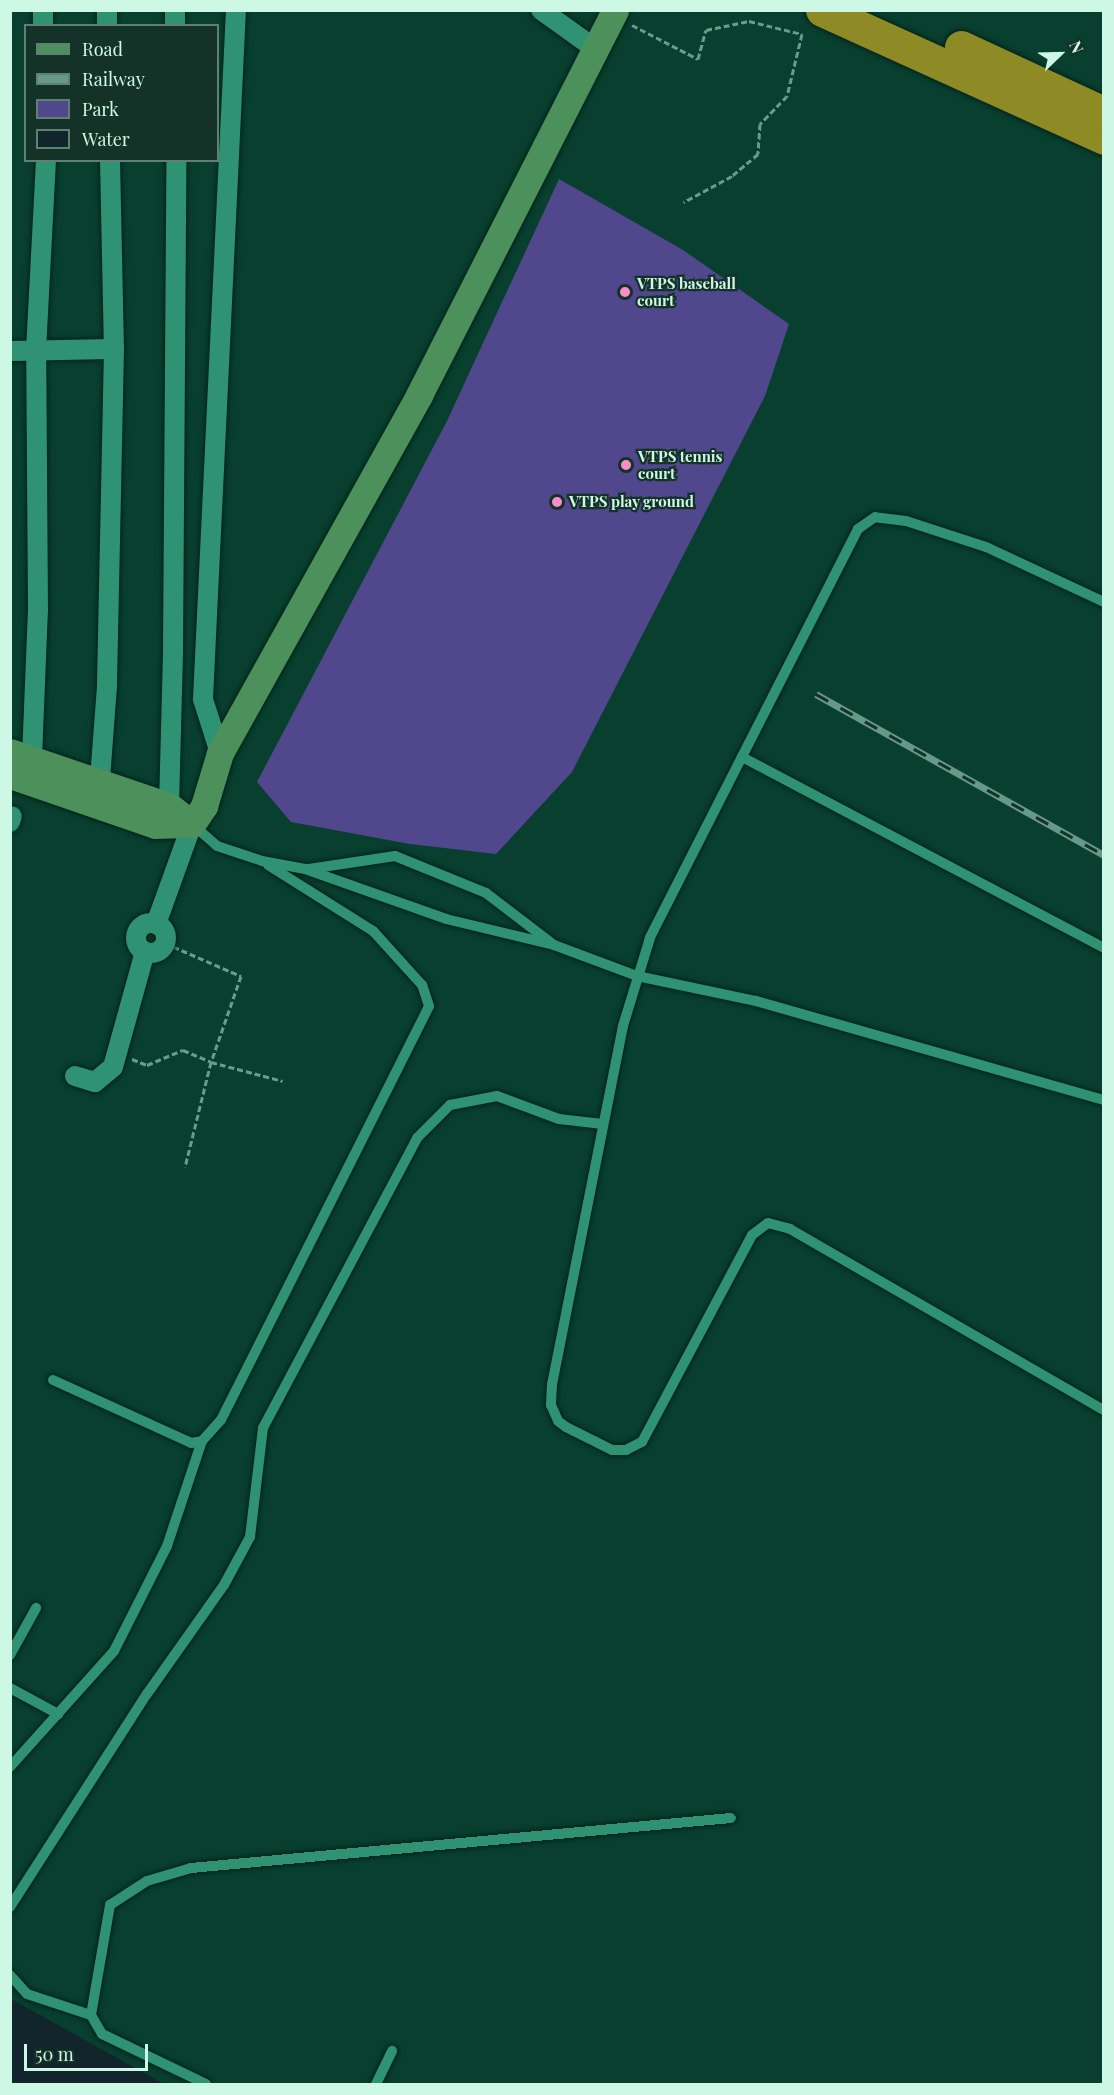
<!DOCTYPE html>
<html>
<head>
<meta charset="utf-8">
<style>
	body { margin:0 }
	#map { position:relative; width:1114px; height:2095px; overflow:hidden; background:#083f2f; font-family:"Playfair Display",serif }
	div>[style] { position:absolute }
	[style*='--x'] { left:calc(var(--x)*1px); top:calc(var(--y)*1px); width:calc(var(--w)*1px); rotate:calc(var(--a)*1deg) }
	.green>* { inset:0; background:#51478c }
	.water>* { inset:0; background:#13252c }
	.path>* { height:3px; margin-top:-1.5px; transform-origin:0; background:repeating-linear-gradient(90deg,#6a9c8a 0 6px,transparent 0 9px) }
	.roads { filter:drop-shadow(0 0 2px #042319) drop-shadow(0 0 2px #042319) }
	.lane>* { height:10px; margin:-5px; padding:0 5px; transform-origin:5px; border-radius:5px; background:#2f9272 }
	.street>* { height:20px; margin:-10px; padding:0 10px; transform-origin:10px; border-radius:10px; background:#2f9272 }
	.street>.ring { margin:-10px; padding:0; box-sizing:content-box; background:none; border:20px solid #2f9272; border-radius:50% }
	.secondary>* { height:27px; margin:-13.5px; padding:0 13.5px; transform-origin:13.5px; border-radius:13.5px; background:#4c905b }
	.highway>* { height:33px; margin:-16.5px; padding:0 16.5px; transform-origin:16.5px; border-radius:16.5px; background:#8e8a26 }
	.rail>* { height:7px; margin-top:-3.5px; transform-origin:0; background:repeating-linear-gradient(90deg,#143227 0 14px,#679988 0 28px); box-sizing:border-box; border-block:2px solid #679988 }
	.dots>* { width:16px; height:16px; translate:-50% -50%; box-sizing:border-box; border:3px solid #143227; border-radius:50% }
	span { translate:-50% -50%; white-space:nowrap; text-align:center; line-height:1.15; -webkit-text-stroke:4.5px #143227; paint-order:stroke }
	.poi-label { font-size:15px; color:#ccf8e5; font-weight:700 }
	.left { translate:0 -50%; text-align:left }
	.frame { position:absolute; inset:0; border:12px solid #ccf8e5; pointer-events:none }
	.legend { position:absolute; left:24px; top:24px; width:195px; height:138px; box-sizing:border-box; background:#143227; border:2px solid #5e8173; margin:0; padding:8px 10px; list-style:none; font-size:18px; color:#ccf8e5 }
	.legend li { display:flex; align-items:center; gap:12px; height:30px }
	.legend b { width:30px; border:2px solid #5e8173 }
	.north { position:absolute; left:1030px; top:24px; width:60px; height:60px; -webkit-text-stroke:4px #143227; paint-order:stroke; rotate:67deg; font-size:16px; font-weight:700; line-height:24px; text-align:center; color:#ccf8e5 }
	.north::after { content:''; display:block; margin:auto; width:21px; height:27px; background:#ccf8e5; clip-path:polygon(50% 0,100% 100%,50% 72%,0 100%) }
	.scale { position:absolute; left:24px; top:2044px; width:124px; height:27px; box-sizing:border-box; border:3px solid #ccf8e5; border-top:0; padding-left:8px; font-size:18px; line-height:21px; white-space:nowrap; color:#ccf8e5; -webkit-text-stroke:4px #143227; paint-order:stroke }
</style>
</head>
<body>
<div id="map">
	<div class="green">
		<div style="clip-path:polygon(559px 179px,683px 250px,789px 324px,765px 396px,572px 772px,496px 854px,410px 844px,291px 822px,257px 782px,447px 421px)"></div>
	</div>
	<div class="water">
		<div style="clip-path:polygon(10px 1999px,11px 1999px,164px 2084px,11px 2084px)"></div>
	</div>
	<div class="path">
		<div style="--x:632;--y:25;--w:74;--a:27.3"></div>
		<div style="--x:698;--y:59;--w:30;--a:-75"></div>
		<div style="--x:706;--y:30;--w:44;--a:-11.8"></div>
		<div style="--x:749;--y:21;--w:55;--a:13.8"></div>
		<div style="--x:802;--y:34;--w:64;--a:103.6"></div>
		<div style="--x:787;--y:96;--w:39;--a:134"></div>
		<div style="--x:760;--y:124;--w:30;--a:94"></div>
		<div style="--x:758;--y:154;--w:34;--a:140"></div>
		<div style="--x:732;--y:176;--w:55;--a:151.6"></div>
		<div style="--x:165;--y:943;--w:83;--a:23.5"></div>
		<div style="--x:241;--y:976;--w:91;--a:109.2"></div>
		<div style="--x:211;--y:1062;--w:74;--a:14.8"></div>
		<div style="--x:132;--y:1059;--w:16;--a:22"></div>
		<div style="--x:147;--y:1065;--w:39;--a:-23"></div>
		<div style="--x:183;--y:1050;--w:30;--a:23"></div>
		<div style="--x:211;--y:1062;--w:108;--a:103.9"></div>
	</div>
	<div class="roads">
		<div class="lane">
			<div style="--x:1104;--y:602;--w:130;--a:-155"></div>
			<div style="--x:986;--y:547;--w:84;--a:-162"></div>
			<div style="--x:906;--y:521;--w:31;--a:-173"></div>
			<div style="--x:875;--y:517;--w:21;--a:145"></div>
			<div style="--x:858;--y:529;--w:459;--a:117"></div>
			<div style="--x:650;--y:938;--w:92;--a:107.1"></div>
			<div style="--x:623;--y:1026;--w:365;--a:101.2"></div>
			<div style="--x:552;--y:1384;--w:21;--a:93"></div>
			<div style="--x:551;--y:1405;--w:17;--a:66"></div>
			<div style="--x:558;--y:1421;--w:10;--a:37"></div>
			<div style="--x:566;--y:1427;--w:51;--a:26.6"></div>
			<div style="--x:612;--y:1450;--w:14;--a:0"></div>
			<div style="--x:626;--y:1450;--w:18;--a:-27"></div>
			<div style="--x:642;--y:1442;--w:234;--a:-62"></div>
			<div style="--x:752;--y:1235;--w:20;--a:-37"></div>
			<div style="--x:768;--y:1223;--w:23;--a:15"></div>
			<div style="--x:790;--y:1229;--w:362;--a:30"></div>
			<div style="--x:742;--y:757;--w:409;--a:27.8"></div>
			<div style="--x:192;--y:824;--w:33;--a:41"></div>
			<div style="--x:217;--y:846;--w:47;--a:18.4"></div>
			<div style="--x:262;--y:861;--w:44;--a:10.5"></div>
			<div style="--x:305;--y:869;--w:150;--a:19.5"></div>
			<div style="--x:446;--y:919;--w:111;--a:13.5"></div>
			<div style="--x:554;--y:945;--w:89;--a:20.5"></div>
			<div style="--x:637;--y:976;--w:122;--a:11.9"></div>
			<div style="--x:756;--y:1001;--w:362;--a:15.9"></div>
			<div style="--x:309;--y:869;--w:87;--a:-8.6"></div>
			<div style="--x:395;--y:856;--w:98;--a:22.1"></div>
			<div style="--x:486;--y:893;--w:81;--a:37.4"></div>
			<div style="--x:53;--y:1380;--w:152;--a:24.5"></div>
			<div style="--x:191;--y:1443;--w:11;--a:-10"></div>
			<div style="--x:202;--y:1441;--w:28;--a:-48"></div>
			<div style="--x:221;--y:1420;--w:463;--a:-63.3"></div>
			<div style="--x:429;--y:1006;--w:22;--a:-108"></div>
			<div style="--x:422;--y:985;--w:73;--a:-132.2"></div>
			<div style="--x:373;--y:931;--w:124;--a:-147.8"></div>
			<div style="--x:10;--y:1655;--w:54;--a:-61"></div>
			<div style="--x:10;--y:1688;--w:55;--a:28.4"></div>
			<div style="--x:10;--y:1767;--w:156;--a:-48.1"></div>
			<div style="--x:114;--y:1651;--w:118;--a:-63.2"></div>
			<div style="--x:167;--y:1546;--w:111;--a:-71.6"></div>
			<div style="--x:10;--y:1907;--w:253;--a:-57.3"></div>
			<div style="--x:147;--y:1694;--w:133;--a:-54.8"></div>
			<div style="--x:224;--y:1585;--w:55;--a:-61.6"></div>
			<div style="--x:250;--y:1537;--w:110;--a:-83.2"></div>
			<div style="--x:263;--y:1428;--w:328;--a:-62"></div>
			<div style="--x:417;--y:1138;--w:47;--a:-45"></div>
			<div style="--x:450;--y:1105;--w:48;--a:-10.8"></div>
			<div style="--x:497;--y:1096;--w:66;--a:20.4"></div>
			<div style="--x:559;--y:1119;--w:44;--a:6.5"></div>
			<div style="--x:10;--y:1975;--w:25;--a:48"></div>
			<div style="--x:27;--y:1994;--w:67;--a:18.2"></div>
			<div style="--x:206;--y:2084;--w:115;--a:-154.3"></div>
			<div style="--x:102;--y:2034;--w:22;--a:-120"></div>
			<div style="--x:91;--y:2015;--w:112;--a:-80.2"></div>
			<div style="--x:110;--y:1905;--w:44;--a:-33"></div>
			<div style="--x:147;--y:1881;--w:46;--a:-16.5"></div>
			<div style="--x:191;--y:1868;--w:542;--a:-5.29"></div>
			<div style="--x:376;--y:2084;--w:37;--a:-64"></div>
		</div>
		<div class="street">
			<div style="--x:43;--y:10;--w:16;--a:90"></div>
			<div style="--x:107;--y:10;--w:16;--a:90"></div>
			<div style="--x:175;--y:10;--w:16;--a:90"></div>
			<div style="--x:541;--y:10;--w:65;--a:35.6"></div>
			<div style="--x:110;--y:160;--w:189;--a:88.8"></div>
			<div style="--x:10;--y:351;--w:104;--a:-1.1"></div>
			<div style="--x:114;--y:349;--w:337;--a:91.2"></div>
			<div style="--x:107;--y:686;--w:94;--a:94.3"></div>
			<div style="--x:220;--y:753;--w:57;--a:-107.5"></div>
			<div style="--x:203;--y:699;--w:690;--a:-87.26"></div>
			<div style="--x:32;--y:758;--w:147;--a:-87.7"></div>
			<div style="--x:38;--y:611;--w:260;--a:-90.4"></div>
			<div style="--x:36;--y:351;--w:191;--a:-87"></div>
			<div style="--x:162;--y:816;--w:12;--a:-55"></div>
			<div style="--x:169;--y:806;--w:155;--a:-88.5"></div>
			<div style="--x:173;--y:651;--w:491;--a:-89.6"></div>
			<div style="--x:10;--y:822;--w:6;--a:-72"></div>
			<div class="ring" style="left:136px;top:923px;width:10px;height:10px"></div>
			<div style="--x:156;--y:924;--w:106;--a:-70.2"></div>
			<div style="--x:75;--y:1076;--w:21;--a:17"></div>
			<div style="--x:95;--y:1082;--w:23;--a:-40"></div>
			<div style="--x:113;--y:1067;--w:119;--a:-74.5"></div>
		</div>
		<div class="secondary">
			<div style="--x:10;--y:752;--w:168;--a:18.8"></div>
			<div style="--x:169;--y:806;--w:29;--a:38"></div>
			<div style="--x:10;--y:775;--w:153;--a:19"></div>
			<div style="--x:155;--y:825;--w:37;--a:-2"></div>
			<div style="--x:192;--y:824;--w:22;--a:-56"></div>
			<div style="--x:204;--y:806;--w:55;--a:-73.2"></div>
			<div style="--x:220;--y:753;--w:410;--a:-60.9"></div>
			<div style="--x:419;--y:395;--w:432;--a:-63"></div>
		</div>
		<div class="highway">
			<div style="--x:822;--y:10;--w:310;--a:24.4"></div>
			<div style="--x:961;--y:47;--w:157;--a:24.8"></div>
		</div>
	</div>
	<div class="rail">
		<div style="--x:816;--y:694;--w:330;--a:29.2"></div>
	</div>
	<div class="dots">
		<div style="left:625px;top:292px;background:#f98fc8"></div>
		<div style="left:626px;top:465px;background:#f98fc8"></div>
		<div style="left:557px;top:502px;background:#f98fc8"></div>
	</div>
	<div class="poi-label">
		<span class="left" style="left:637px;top:292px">VTPS baseball<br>court</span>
		<span class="left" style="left:638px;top:465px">VTPS tennis<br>court</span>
		<span class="left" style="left:569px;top:502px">VTPS play ground</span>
	</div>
	<div class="frame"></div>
	<ul class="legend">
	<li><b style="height:8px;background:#4c905b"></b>Road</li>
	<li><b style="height:8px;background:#679988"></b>Railway</li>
	<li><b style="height:16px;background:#51478c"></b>Park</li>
	<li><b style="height:16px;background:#13252c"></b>Water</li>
	</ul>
	<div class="north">N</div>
	<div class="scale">50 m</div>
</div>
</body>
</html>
